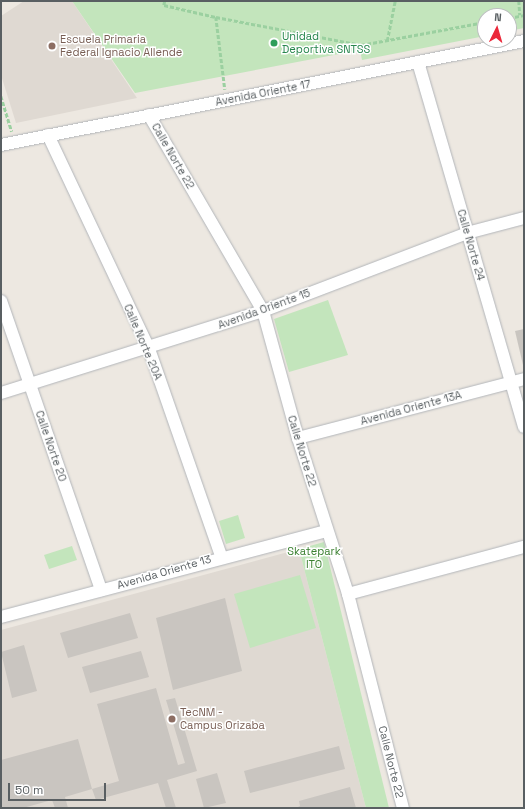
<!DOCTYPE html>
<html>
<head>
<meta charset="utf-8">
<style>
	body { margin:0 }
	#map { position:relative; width:525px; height:809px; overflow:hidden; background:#ede8e1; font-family:"Space Grotesk",sans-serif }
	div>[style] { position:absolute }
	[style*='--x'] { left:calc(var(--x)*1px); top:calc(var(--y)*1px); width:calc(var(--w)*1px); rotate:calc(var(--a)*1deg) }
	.education>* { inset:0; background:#dfd9d2 }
	.green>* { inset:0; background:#c3e5bc }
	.building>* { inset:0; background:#c9c5c0 }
	.path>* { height:2.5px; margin-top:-1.25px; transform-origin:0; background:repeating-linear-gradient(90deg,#9bd0a0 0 4px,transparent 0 6px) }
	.roads { filter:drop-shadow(0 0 1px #b2b5b9) drop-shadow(0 0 1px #b2b5b9) }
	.minor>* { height:12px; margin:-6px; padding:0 6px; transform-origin:6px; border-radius:6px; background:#fff }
	.dots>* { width:11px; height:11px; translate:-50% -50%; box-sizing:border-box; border:2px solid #fff; border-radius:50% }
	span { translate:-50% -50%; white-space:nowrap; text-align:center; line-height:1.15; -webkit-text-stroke:3px #fff; paint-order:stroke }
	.leisure-label { font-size:11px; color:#27864d }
	.left { translate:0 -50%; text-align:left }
	.education-label { font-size:11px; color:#785e54 }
	.street-label { font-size:11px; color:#595f62 }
	.park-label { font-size:11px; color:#3c8132 }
	.frame { position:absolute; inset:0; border:2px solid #595f62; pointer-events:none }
	.north { position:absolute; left:477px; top:8px; width:40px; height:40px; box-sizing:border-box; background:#fff; border:1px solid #bdbfc0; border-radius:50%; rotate:5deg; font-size:11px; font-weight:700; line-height:16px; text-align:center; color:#595f62 }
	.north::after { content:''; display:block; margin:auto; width:14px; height:18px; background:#eb283a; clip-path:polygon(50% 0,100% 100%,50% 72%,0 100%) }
	.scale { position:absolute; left:8px; top:783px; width:98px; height:18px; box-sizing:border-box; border:2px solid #595f62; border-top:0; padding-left:5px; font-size:12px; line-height:14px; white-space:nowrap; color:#595f62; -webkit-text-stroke:3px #fff; paint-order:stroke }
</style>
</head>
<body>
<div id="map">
	<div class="education">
		<div style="clip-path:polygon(24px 1px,72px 1px,137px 98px,16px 123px,1px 75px,1px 16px)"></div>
		<div style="clip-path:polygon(299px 549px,366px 808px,1px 808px,1px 630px)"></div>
	</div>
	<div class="green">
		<div style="clip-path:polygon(72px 1px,524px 1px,524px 28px,509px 31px,509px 16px,485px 16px,485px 36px,362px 60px,360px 50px,135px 93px)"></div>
		<div style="clip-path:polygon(328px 300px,348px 355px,289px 372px,274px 319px)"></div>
		<div style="clip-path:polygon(238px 515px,245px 538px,226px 544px,219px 521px)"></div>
		<div style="clip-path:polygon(324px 542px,389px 808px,366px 808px,299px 549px)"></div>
		<div style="clip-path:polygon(72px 546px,77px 560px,49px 569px,44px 555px)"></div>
		<div style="clip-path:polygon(300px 575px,316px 628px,250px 648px,234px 594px)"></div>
	</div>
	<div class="building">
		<div style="clip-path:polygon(524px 329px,524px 365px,523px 365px,515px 331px)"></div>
		<div style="clip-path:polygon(225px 598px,242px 671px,173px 690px,156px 618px)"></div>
		<div style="clip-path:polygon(130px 613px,138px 638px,68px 658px,60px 633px)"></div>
		<div style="clip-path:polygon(24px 645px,37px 691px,12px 698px,1px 652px)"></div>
		<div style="clip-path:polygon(141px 651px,149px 677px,90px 693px,82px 667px)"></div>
		<div style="clip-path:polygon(156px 688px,178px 765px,185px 763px,166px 700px,175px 698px,197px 771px,167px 780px,176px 808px,166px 808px,158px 783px,96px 800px,92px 789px,119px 781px,97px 704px)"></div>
		<div style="clip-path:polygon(78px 739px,92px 789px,65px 797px,68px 808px,55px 808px,52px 800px,23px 808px,1px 808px,1px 760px)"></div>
		<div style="clip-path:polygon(339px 746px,345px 769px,250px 793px,244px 771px)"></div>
		<div style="clip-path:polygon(217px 773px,226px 803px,204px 808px,196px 779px)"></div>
		<div style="clip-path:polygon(350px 787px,356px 808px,296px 808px,300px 806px,299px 801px)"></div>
	</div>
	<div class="path">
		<div style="--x:165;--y:1;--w:4;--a:104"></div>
		<div style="--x:164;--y:5;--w:53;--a:13"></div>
		<div style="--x:216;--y:17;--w:73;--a:82.9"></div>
		<div style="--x:519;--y:1;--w:14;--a:86"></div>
		<div style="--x:216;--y:17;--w:148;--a:10.9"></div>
		<div style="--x:361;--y:45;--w:126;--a:-10.5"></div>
		<div style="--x:509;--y:18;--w:15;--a:-11"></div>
		<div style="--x:387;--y:41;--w:41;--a:-78.7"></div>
		<div style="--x:1;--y:96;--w:37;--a:73"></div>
	</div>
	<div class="roads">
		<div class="minor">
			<div style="--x:418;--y:62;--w:380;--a:73.8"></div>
			<div style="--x:149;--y:115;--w:227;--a:59.8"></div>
			<div style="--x:263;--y:311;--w:132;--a:74.6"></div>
			<div style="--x:298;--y:438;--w:164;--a:72.2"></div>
			<div style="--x:348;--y:594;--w:221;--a:75.6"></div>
			<div style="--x:48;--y:135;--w:237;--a:64.7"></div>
			<div style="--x:149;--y:349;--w:219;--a:70.8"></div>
			<div style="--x:1;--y:145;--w:533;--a:-11.25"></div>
			<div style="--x:1;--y:301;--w:306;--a:70.9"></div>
			<div style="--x:1;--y:393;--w:275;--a:-17.4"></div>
			<div style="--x:263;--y:311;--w:218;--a:-20.9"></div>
			<div style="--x:467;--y:233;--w:59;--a:-14.7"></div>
			<div style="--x:298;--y:438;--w:234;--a:-14.6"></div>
			<div style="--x:348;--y:594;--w:182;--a:-15"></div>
			<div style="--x:1;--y:617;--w:337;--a:-14.8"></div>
		</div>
	</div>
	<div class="dots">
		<div style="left:274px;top:43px;background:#2e9e5b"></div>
		<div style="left:52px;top:46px;background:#8d6e63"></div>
		<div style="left:172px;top:719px;background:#8d6e63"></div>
	</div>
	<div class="leisure-label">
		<span class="left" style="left:282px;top:43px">Unidad<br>Deportiva SNTSS</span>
	</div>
	<div class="education-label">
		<span class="left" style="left:60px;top:46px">Escuela Primaria<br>Federal Ignacio Allende</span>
		<span class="left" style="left:180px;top:719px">TecNM -<br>Campus Orizaba</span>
	</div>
	<div class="street-label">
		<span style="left:263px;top:93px;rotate:-11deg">Avenida Oriente 17</span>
		<span style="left:173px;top:156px;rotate:60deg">Calle Norte 22</span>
		<span style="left:471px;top:245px;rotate:74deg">Calle Norte 24</span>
		<span style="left:264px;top:309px;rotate:-20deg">Avenida Oriente 15</span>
		<span style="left:143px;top:342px;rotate:67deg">Calle Norte 20A</span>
		<span style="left:411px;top:408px;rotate:-15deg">Avenida Oriente 13A</span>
		<span style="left:51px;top:446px;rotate:71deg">Calle Norte 20</span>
		<span style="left:302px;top:451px;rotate:73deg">Calle Norte 22</span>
		<span style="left:164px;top:572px;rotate:-16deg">Avenida Oriente 13</span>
		<span style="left:391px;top:762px;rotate:76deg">Calle Norte 22</span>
	</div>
	<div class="park-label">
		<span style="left:314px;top:558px">Skatepark<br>ITO</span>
	</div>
	<div class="frame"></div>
	<div class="north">N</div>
	<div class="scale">50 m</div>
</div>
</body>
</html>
